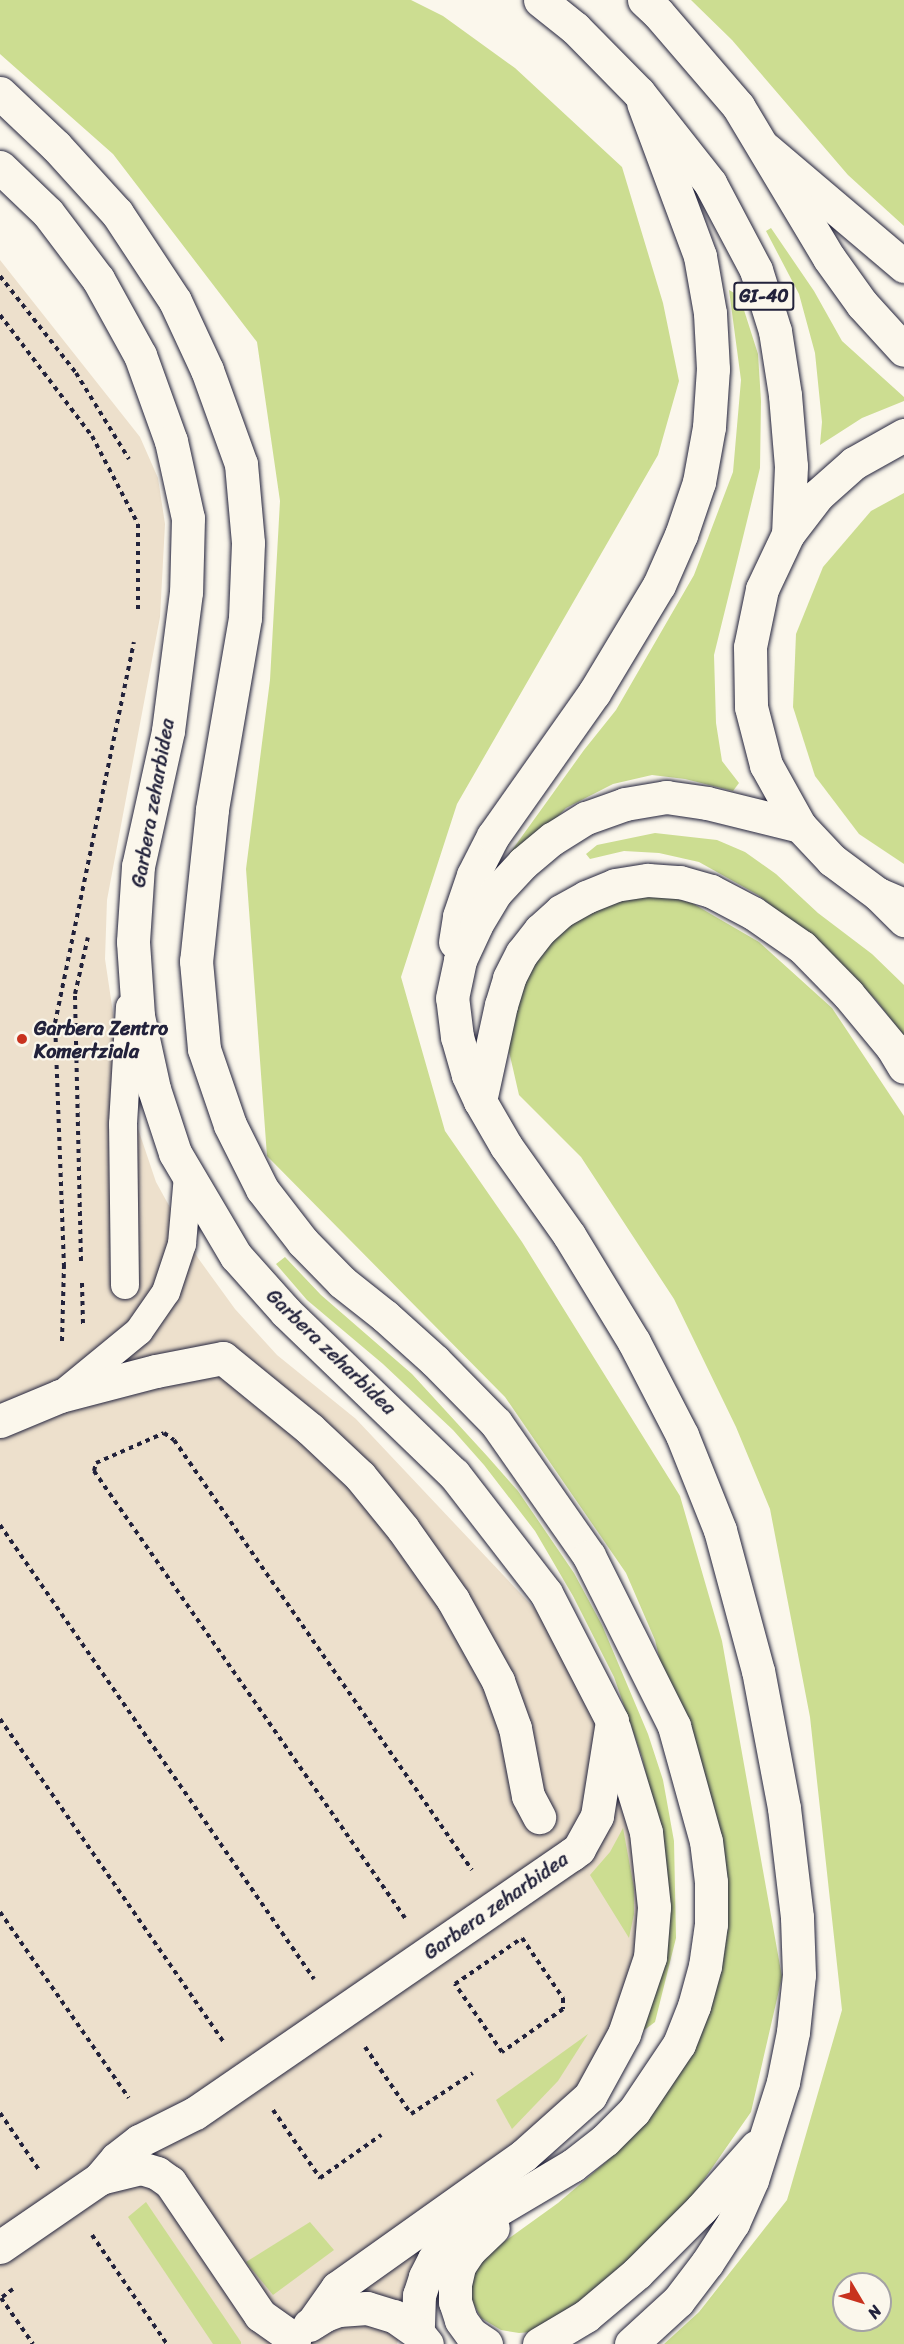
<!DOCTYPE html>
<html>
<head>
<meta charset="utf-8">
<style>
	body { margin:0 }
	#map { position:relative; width:904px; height:2344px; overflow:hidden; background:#fbf7ec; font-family:Sriracha,sans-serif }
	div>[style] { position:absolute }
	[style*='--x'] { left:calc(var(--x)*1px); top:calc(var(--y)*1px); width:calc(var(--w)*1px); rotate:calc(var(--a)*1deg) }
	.built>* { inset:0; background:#ede0cc }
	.green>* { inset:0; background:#ccdd91 }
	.path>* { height:4px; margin-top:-2px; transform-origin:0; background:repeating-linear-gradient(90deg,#22223b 0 4.5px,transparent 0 9px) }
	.roads { filter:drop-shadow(0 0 2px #22223b) drop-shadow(0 0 2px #22223b) }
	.lane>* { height:28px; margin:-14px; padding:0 14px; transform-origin:14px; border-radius:14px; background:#fbf7ec }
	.street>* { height:33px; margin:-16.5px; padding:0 16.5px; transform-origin:16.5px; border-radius:16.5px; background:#fbf7ec }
	.secondary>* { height:33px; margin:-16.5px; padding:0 16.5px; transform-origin:16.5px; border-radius:16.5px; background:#fbf7ec }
	.primary>* { height:33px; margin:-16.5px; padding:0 16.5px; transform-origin:16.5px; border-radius:16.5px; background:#fbf7ec }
	.highway>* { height:33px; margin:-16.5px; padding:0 16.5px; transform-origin:16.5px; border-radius:16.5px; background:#fbf7ec }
	.dots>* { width:16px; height:16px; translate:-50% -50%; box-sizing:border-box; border:3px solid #fbf7ec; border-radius:50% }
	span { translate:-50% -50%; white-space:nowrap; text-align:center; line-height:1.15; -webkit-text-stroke:4.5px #fbf7ec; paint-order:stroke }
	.shield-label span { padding:2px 4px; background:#fbf7ec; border:2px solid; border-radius:4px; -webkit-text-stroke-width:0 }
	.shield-label { font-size:18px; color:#22223b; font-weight:700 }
	.street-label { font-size:20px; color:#22223b }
	.poi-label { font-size:20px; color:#22223b; font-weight:700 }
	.left { translate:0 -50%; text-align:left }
	.north { position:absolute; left:832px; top:2272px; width:60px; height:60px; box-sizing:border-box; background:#fbf7ec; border:2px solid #a4a2a5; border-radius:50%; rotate:128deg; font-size:16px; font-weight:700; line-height:24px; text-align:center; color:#22223b }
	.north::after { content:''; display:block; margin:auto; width:21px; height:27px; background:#c8321e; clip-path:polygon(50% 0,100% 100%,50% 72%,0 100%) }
</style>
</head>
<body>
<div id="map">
	<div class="built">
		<div style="clip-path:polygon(0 260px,140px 437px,158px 478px,165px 524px,160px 617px,107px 900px,105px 959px,124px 1087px,156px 1182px,198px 1258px,235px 1309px,277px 1355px,356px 1419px,554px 1629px,592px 1692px,639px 1832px,646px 1913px,607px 2063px,405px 2315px,397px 2344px,0 2344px)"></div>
	</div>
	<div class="green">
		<div style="clip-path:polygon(0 0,411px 0,443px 16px,515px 68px,622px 167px,663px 303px,679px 381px,658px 455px,457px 804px,401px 977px,445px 1131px,522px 1242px,680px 1496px,722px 1641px,782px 1977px,751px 2112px,689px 2201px,610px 2284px,543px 2331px,519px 2333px,501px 2330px,481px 2318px,471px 2299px,473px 2276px,487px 2254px,558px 2203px,606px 2162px,661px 2102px,705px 2008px,696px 1811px,655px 1640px,626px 1573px,505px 1397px,267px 1156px,246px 869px,270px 680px,280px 501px,257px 342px,113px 154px,0 54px)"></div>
		<div style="clip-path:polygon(691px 0,904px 0,904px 226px,848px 175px,732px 40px)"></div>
		<div style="clip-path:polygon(771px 228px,814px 291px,842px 341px,904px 397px,904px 401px,862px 418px,820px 445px,822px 422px,815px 353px,799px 294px,766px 231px)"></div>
		<div style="clip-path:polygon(729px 290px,736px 294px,743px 307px,758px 354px,761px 401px,760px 468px,714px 655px,716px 723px,722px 761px,739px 783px,733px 791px,685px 779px,652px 775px,613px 784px,566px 808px,519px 856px,505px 860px,584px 750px,616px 710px,694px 575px,733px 472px,741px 380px)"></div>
		<div style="clip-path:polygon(904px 493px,904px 864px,859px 834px,815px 776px,793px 707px,796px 634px,823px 567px,871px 511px)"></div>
		<div style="clip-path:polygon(655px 833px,717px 840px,745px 852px,776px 874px,818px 913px,872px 954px,904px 985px,904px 1036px,876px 1000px,820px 944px,758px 895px,699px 862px,659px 853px,624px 851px,590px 859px,586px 854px,597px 845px)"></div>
		<div style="clip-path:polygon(evenodd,650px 892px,692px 903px,759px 942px,832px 1008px,904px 1116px,904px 2344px,664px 2344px,699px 2312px,787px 2200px,842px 2010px,810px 1717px,770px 1509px,736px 1427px,674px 1299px,581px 1157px,519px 1095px,508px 1047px,512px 1005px,538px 945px,586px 910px,650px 892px,844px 2284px,880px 2284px,880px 2320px,844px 2320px,844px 2284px)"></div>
		<div style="clip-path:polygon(285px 1257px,321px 1295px,412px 1374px,488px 1457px,518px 1491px,574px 1573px,602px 1625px,648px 1734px,663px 1780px,674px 1841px,676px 1938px,655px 2022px,643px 2031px,662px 1840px,642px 1757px,614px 1677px,573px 1596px,535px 1531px,484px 1465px,453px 1430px,383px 1364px,307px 1300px,276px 1264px)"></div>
		<div style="clip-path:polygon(623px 1828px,634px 1888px,634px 1914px,629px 1938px,590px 1875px,610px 1852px)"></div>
		<div style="clip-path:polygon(588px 2034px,558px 2081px,512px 2129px,496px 2100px)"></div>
		<div style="clip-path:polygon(146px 2202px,241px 2342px,241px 2344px,213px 2344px,128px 2217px)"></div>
		<div style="clip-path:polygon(310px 2222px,334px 2250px,273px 2295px,246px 2262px)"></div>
	</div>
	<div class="path">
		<div style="--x:0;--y:276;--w:123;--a:51.9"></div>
		<div style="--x:76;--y:373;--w:101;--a:58.4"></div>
		<div style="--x:0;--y:315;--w:152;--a:52.8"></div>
		<div style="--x:92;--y:436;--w:99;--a:62.4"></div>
		<div style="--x:138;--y:524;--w:87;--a:90"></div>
		<div style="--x:81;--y:1261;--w:267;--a:-91.3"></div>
		<div style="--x:75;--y:994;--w:58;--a:-77.2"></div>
		<div style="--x:82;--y:1283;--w:41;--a:88.6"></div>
		<div style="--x:62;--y:1341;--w:74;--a:-88.5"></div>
		<div style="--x:64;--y:1267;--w:244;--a:-92.1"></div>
		<div style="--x:55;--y:1023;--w:389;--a:-78.3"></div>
		<div style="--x:0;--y:1525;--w:552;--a:55.33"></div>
		<div style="--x:0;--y:1719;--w:392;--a:55.3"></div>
		<div style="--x:0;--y:1912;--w:226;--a:55.3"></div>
		<div style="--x:405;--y:1918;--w:545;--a:-124.83"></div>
		<div style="--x:94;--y:1471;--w:8;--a:-76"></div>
		<div style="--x:96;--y:1463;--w:74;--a:-23.8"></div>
		<div style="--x:164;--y:1433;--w:12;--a:35"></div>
		<div style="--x:174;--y:1440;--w:523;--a:55.28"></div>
		<div style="--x:522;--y:1938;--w:73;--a:55.7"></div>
		<div style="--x:563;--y:1998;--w:11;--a:90"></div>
		<div style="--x:563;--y:2009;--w:75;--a:144.8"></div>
		<div style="--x:502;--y:2052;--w:83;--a:-124.7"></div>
		<div style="--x:455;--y:1984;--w:81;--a:-34.5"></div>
		<div style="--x:365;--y:2047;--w:81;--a:55.5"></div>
		<div style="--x:411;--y:2114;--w:74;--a:-33.5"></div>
		<div style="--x:273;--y:2110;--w:83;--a:55.3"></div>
		<div style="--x:320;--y:2178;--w:75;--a:-35.2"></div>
		<div style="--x:0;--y:2113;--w:69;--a:55.6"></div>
		<div style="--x:92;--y:2235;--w:132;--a:55.5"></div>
		<div style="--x:13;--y:2289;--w:15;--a:143"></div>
		<div style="--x:1;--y:2298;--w:56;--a:55.2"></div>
	</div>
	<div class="roads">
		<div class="lane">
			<div style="--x:125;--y:1285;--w:161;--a:-90.7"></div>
			<div style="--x:123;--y:1124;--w:117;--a:-86.6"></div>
			<div style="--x:60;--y:1396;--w:102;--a:-39.4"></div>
			<div style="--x:139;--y:1331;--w:47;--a:-55.3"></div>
			<div style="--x:166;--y:1292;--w:51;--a:-71.6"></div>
			<div style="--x:182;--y:1244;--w:68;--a:-85"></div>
		</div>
		<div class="street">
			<div style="--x:0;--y:1421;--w:65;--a:-22.6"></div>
			<div style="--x:60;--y:1396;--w:99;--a:-14.6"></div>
			<div style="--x:156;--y:1371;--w:68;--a:-11"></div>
			<div style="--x:223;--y:1358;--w:112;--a:39.2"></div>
			<div style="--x:310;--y:1429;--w:69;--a:43.2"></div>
			<div style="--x:360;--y:1476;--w:68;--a:50.9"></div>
			<div style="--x:403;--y:1529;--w:87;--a:54.8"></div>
			<div style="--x:453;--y:1600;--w:93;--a:60.9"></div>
			<div style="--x:498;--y:1681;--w:50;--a:70.1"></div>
			<div style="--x:515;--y:1728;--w:69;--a:79.2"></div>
			<div style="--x:528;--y:1796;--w:24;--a:62"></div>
		</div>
		<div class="secondary">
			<div style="--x:0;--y:93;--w:77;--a:43.4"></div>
			<div style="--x:56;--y:146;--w:91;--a:47.7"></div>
			<div style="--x:117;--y:213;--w:105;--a:56.6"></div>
			<div style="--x:175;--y:301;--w:76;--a:65.1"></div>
			<div style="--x:207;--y:370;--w:100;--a:70.1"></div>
			<div style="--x:241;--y:464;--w:79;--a:84.9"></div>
			<div style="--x:248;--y:543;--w:75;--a:92.3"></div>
			<div style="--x:245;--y:618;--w:195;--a:99.8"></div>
			<div style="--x:212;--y:810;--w:152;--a:96"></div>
			<div style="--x:196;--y:961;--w:88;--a:84.8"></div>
			<div style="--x:204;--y:1049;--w:80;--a:71.1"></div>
			<div style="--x:230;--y:1125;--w:72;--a:63.4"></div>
			<div style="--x:262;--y:1189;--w:67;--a:52.3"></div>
			<div style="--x:303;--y:1242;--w:56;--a:45.7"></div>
			<div style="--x:342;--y:1282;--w:55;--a:38.3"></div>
			<div style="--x:385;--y:1316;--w:67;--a:42"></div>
			<div style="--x:435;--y:1361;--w:87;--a:45.5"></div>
			<div style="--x:496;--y:1423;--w:162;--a:55"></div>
			<div style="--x:589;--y:1556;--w:190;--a:63.4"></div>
			<div style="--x:674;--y:1726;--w:119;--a:74.5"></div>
			<div style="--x:706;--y:1841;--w:41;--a:83"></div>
			<div style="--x:711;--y:1882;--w:42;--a:90"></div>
			<div style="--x:711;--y:1924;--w:42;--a:98.1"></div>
			<div style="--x:705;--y:1966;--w:41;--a:105.4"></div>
			<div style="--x:694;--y:2006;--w:41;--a:111.5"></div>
			<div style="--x:679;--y:2044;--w:81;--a:123.9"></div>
			<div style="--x:634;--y:2111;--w:41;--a:135"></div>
			<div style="--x:605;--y:2140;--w:41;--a:142"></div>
			<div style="--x:573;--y:2165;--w:129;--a:149.3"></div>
			<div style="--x:462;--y:2231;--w:21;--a:141"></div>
			<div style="--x:446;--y:2244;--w:19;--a:129"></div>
			<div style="--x:434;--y:2259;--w:20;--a:117"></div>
			<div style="--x:425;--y:2277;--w:19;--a:108"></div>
			<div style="--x:419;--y:2295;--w:38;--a:92"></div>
			<div style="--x:766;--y:149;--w:181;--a:40.3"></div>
			<div style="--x:0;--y:167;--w:66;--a:43.8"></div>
			<div style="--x:48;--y:213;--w:83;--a:52.9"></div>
			<div style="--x:98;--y:279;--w:87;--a:61.1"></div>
			<div style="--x:140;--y:355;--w:91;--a:70.2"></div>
			<div style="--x:171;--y:441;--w:79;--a:77.6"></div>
			<div style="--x:188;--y:518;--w:74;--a:91.5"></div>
			<div style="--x:186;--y:592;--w:140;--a:97.4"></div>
			<div style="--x:168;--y:731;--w:138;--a:102.5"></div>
			<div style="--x:138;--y:866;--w:76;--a:93.8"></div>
			<div style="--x:133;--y:942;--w:74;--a:86.1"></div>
			<div style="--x:138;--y:1016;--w:75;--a:77.6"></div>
			<div style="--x:154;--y:1089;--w:67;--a:71.8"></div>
			<div style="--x:175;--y:1153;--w:120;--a:59.4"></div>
			<div style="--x:236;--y:1256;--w:75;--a:48.2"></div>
			<div style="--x:286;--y:1312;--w:233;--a:44"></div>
			<div style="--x:454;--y:1474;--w:150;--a:52.3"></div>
			<div style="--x:546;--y:1593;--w:144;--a:62.7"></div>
			<div style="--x:612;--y:1721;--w:96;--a:99"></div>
			<div style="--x:597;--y:1816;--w:38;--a:119"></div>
			<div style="--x:579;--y:1849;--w:9;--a:144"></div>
			<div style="--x:572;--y:1854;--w:457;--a:145.5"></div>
			<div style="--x:195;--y:2113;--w:63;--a:153.4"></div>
			<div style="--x:139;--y:2141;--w:29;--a:142"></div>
			<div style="--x:116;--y:2159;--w:26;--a:130"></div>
			<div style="--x:99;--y:2179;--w:120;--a:145.5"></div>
			<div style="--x:455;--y:942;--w:26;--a:-81"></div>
			<div style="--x:459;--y:916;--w:43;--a:-71.1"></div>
			<div style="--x:473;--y:875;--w:44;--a:-62.9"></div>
			<div style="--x:493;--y:836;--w:175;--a:-54.8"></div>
			<div style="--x:594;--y:693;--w:126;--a:-59"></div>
			<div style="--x:659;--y:585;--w:55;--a:-66.3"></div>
			<div style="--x:681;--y:535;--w:56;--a:-71.2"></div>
			<div style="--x:699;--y:482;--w:56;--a:-79.7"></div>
			<div style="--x:709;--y:427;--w:58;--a:-86.1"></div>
			<div style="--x:713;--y:369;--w:56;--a:-93.1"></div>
			<div style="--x:710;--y:313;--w:58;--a:-100"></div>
			<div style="--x:700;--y:256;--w:163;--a:-110.4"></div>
			<div style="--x:100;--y:2178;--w:42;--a:-13.7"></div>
			<div style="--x:141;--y:2168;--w:17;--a:17"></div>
			<div style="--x:157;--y:2173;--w:16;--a:35"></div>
			<div style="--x:170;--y:2182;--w:161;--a:55.9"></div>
			<div style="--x:260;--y:2315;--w:42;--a:35.2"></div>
			<div style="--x:313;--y:2322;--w:42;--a:-54.8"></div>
			<div style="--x:337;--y:2288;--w:229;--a:-35.4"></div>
			<div style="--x:524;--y:2155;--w:89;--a:-41.8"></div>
			<div style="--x:590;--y:2096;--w:71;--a:-61.3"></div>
			<div style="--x:624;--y:2034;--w:81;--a:-71.3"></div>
			<div style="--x:650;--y:1957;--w:50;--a:-85.4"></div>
			<div style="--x:654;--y:1907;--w:75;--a:-96.1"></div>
			<div style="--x:646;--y:1832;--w:109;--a:-107.1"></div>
			<div style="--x:309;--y:2325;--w:19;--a:-32"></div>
			<div style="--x:325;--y:2315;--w:15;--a:-20"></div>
			<div style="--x:339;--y:2310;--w:28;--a:-4"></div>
			<div style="--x:367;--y:2308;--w:28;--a:17"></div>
			<div style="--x:394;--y:2316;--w:29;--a:35"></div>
			<div style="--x:418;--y:2333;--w:14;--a:51"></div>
			<div style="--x:486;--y:2344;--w:18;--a:-146"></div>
			<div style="--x:471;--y:2334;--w:17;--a:-126"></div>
			<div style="--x:461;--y:2320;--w:19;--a:-108"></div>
			<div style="--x:455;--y:2302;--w:18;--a:-90"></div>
			<div style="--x:455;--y:2284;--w:18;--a:-77"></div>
			<div style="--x:459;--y:2266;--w:18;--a:-56"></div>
			<div style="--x:469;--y:2251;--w:33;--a:-44"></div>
			<div style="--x:539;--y:2344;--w:55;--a:-30.8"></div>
			<div style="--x:586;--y:2316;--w:67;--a:-40.1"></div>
			<div style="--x:637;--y:2273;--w:91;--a:-45"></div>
			<div style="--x:701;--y:2209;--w:83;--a:-48.4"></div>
			<div style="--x:631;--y:2344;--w:64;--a:-42.5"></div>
			<div style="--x:678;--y:2301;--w:48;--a:-52.7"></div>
			<div style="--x:707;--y:2263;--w:48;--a:-57"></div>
			<div style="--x:733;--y:2223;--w:47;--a:-66.2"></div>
			<div style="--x:752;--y:2180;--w:103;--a:-72.4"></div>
			<div style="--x:783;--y:2082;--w:51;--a:-78.7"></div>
			<div style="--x:793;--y:2032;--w:57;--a:-84"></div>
			<div style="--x:799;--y:1975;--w:58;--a:-92"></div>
			<div style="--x:797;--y:1917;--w:110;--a:-96.8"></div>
			<div style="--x:784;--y:1808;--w:139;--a:-100.7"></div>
			<div style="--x:758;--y:1671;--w:146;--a:-105.1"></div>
			<div style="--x:720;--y:1530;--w:102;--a:-111.8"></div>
			<div style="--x:682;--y:1435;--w:105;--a:-117.3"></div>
			<div style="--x:634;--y:1342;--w:125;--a:-121.3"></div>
			<div style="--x:569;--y:1235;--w:109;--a:-125.3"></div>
			<div style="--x:506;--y:1146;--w:52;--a:-120"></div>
			<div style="--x:480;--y:1101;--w:29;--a:-115"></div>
			<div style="--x:468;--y:1075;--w:40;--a:-106"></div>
			<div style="--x:457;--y:1037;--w:39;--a:-97"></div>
			<div style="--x:452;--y:998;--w:39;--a:-78"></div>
			<div style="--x:460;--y:960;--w:38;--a:-65"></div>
			<div style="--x:476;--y:925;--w:39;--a:-59"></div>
			<div style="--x:496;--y:892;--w:40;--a:-47"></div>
			<div style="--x:523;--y:863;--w:38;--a:-40"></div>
			<div style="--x:552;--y:839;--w:40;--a:-32"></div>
			<div style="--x:586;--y:818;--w:41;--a:-19.7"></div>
			<div style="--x:625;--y:804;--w:42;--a:-9.7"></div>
			<div style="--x:666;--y:797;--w:41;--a:8.3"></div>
			<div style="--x:707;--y:803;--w:96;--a:13.9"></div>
		</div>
		<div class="primary">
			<div style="--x:540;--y:0;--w:45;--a:38.7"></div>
			<div style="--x:575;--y:28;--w:91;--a:45.4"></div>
			<div style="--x:639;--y:93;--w:115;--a:51.7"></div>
			<div style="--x:710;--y:183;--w:98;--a:62.1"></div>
			<div style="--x:756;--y:270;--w:64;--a:72.7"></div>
			<div style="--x:775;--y:331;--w:65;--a:81.1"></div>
			<div style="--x:785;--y:395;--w:71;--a:85.2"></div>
			<div style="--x:791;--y:466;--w:68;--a:92.5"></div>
			<div style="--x:644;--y:0;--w:19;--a:43"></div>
			<div style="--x:658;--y:13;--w:123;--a:49.3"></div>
			<div style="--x:738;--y:106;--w:177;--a:59.1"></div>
			<div style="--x:829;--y:258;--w:57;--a:54.3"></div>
			<div style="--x:862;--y:304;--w:62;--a:47.6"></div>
			<div style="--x:904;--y:435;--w:57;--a:150.8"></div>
			<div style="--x:854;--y:463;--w:48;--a:138.4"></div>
			<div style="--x:818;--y:495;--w:49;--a:127.6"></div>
			<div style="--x:788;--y:534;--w:61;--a:115.3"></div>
			<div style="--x:762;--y:589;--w:59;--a:101.7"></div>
			<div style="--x:750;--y:647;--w:60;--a:89"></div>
			<div style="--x:751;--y:707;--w:60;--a:75.5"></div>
			<div style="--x:766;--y:765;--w:70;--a:60.9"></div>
			<div style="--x:800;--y:826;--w:47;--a:46.7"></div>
			<div style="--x:832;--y:860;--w:57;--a:36.5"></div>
			<div style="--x:878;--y:894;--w:28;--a:23"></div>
		</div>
		<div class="highway">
			<div style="--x:878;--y:894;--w:37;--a:45"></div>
			<div style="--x:480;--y:1101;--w:98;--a:-77.7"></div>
			<div style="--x:501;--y:1005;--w:28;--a:-73"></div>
			<div style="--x:509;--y:978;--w:28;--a:-63"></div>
			<div style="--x:522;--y:953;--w:29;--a:-52"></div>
			<div style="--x:540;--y:930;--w:28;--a:-42"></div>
			<div style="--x:561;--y:911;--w:29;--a:-29"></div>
			<div style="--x:586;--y:897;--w:31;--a:-22"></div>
			<div style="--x:615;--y:885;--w:33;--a:-9"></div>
			<div style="--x:648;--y:880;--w:32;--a:4"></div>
			<div style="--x:680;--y:882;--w:32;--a:16"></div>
			<div style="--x:711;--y:891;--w:47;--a:27.6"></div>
			<div style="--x:753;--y:913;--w:60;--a:34.8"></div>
			<div style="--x:802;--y:947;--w:66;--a:45.6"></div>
			<div style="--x:848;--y:994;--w:69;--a:50.3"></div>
			<div style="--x:892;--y:1047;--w:23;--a:59"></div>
		</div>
	</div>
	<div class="dots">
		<div style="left:22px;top:1039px;background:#c8321e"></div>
	</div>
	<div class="shield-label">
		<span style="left:764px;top:296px">GI-40</span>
	</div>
	<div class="street-label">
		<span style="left:153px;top:803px;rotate:-80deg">Garbera zeharbidea</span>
		<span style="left:331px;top:1352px;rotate:44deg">Garbera zeharbidea</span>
		<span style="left:496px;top:1906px;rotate:-35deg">Garbera zeharbidea</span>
	</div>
	<div class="poi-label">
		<span class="left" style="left:34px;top:1040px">Garbera Zentro<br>Komertziala</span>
	</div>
	<div class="north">N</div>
</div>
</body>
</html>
